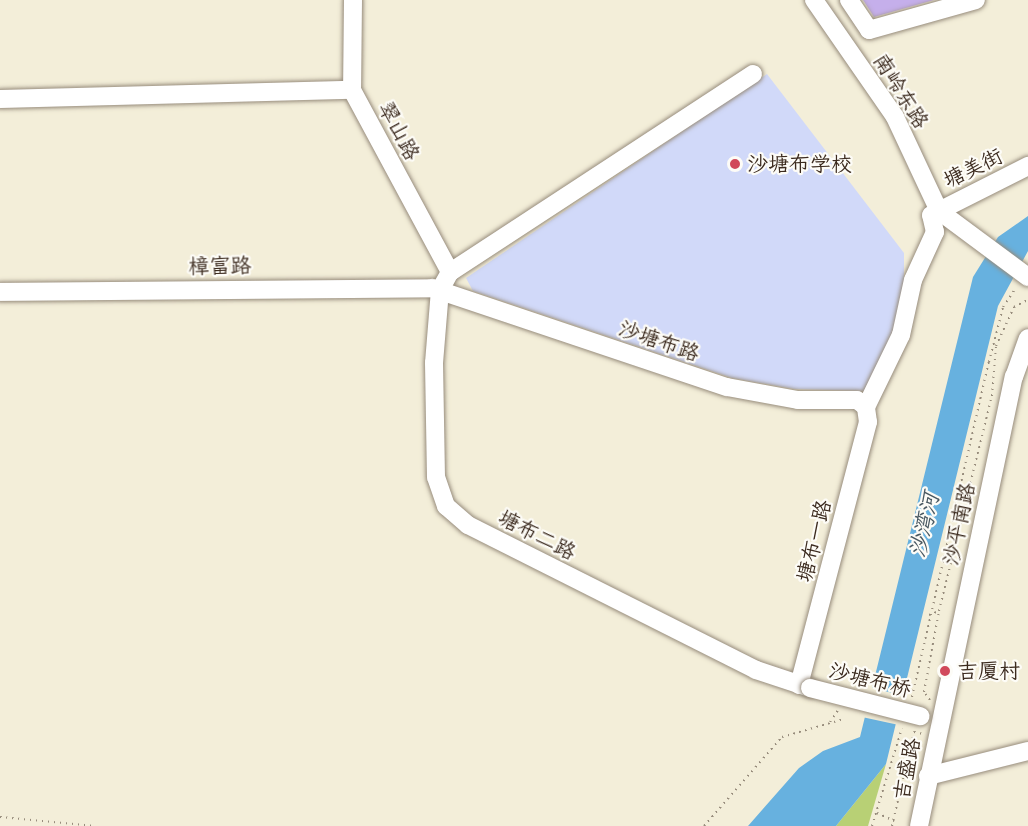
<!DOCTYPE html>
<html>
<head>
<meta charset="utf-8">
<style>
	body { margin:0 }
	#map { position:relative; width:1028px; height:826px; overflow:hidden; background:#f3eed9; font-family:"Patrick Hand","LXGW WenKai TC",sans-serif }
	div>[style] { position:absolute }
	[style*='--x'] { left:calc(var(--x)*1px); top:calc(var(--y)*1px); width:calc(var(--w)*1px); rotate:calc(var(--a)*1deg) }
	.built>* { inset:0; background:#d1d9f9 }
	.green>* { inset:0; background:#b8d075 }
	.water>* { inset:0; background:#67b1df }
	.pier>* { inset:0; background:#f3eed9 }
	.building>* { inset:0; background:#c5afeb }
	.path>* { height:2px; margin-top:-1px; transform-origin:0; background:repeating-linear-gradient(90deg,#978c7c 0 1.5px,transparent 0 6px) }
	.roads { filter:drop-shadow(0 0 2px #978c7c) drop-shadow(0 0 2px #978c7c) }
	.minor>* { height:18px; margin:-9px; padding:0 9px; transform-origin:9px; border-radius:9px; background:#fff }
	.bridges { filter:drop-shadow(0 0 2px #978c7c) drop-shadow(0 0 2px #978c7c) }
	.minor-bridge>* { height:18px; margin:-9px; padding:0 9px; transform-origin:9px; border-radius:9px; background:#fff }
	.dots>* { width:16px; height:16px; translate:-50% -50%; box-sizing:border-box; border:3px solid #fdfcf7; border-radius:50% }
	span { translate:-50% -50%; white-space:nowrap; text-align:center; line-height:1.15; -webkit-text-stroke:4.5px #fdfcf7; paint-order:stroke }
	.street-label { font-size:21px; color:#3b2a1e }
	.poi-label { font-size:21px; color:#3b2a1e }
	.left { translate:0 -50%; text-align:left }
	.water-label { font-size:22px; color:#4a5962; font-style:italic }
</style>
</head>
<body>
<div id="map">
	<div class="built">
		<div style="clip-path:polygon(767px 74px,904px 253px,904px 293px,894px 337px,869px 391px,794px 389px,732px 378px,473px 291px,466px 278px)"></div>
	</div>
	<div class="green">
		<div style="clip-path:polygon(886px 764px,868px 826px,836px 826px)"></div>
	</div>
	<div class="water">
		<div style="clip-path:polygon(1028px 216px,1028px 251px,998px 306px,886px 764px,836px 826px,748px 826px,799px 768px,823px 751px,860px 737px,973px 277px,998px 237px)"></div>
	</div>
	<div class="pier">
		<div style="clip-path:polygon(870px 687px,907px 697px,899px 725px,862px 717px)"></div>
	</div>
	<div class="building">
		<div style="clip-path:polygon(863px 0,934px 0,874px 17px)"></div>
	</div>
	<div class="path">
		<div style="--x:929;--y:615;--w:11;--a:-22"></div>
		<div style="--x:912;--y:697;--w:344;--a:-77.1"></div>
		<div style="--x:989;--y:362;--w:57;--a:-75.7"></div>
		<div style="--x:1003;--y:307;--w:23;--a:-56"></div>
		<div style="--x:930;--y:700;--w:10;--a:-127"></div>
		<div style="--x:924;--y:692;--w:82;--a:-79.5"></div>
		<div style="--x:939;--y:611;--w:221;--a:-76.2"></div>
		<div style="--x:992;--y:396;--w:50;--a:-85.4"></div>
		<div style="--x:996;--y:346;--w:43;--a:-65.2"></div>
		<div style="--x:1014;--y:307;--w:16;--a:-27"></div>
		<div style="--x:830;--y:722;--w:14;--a:-56"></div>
		<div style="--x:877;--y:813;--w:19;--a:25"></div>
		<div style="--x:0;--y:817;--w:96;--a:5.4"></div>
		<div style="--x:704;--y:826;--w:118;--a:-48.8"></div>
		<div style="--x:782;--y:737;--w:65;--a:-16.2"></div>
		<div style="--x:872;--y:826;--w:102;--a:-73"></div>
		<div style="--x:892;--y:826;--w:97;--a:-76.8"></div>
		<div style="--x:914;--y:732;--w:9;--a:13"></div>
	</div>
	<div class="roads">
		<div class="minor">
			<div style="--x:353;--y:0;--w:90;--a:90.6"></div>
			<div style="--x:352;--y:90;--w:207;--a:61.7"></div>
			<div style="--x:814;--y:0;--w:142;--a:55.3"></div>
			<div style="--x:895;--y:117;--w:104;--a:64.9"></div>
			<div style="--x:939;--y:211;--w:111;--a:36.6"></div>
			<div style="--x:849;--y:0;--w:36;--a:56"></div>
			<div style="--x:869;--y:30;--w:111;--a:-15.7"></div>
			<div style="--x:753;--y:74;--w:362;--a:146.8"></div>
			<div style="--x:450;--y:272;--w:21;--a:119"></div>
			<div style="--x:440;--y:290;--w:73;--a:94.7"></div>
			<div style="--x:434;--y:363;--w:114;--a:89"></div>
			<div style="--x:436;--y:477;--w:31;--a:71"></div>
			<div style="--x:446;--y:506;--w:29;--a:41"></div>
			<div style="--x:468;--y:525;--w:322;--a:26.7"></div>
			<div style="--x:756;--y:670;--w:57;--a:18.4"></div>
			<div style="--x:0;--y:99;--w:352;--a:-1.5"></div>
			<div style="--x:0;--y:292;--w:432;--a:-0.5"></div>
			<div style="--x:432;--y:288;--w:311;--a:18.6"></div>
			<div style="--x:727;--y:387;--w:72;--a:10.4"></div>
			<div style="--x:798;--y:400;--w:59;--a:0"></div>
			<div style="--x:857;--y:400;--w:11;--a:38"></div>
			<div style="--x:866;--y:407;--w:80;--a:-64.1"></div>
			<div style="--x:901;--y:335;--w:56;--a:-77.7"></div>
			<div style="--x:913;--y:280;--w:53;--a:-65.4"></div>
			<div style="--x:935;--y:232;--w:17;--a:-103"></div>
			<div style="--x:931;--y:215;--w:109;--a:-26.8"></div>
			<div style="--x:799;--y:685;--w:272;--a:-75.3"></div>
			<div style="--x:868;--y:422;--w:15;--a:-98"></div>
			<div style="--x:928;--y:776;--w:103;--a:-14"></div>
			<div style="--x:919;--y:826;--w:459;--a:-78.1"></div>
			<div style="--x:1014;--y:377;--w:41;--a:-70.3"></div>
		</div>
	</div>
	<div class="bridges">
		<div class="minor-bridge">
			<div style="--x:810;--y:688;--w:114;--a:14.3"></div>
		</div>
	</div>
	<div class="dots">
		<div style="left:735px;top:164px;background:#d1495b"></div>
		<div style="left:945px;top:671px;background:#d1495b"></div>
	</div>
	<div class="street-label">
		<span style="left:901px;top:91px;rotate:58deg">南岭东路</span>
		<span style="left:399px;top:131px;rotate:62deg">翠山路</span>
		<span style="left:973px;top:168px;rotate:-26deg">塘美街</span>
		<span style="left:220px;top:266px;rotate:-1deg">樟富路</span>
		<span style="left:659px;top:341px;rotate:19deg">沙塘布路</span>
		<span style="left:959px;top:524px;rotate:-78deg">沙平南路</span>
		<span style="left:537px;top:535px;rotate:27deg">塘布二路</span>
		<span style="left:814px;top:541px;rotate:-76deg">塘布一路</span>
		<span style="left:870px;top:680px;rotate:14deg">沙塘布桥</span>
		<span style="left:907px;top:769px;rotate:-79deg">吉盛路</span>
	</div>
	<div class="poi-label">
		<span class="left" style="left:747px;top:164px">沙塘布学校</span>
		<span class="left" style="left:957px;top:671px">吉厦村</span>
	</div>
	<div class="water-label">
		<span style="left:924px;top:525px;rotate:-77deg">沙湾河</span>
	</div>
</div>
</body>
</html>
